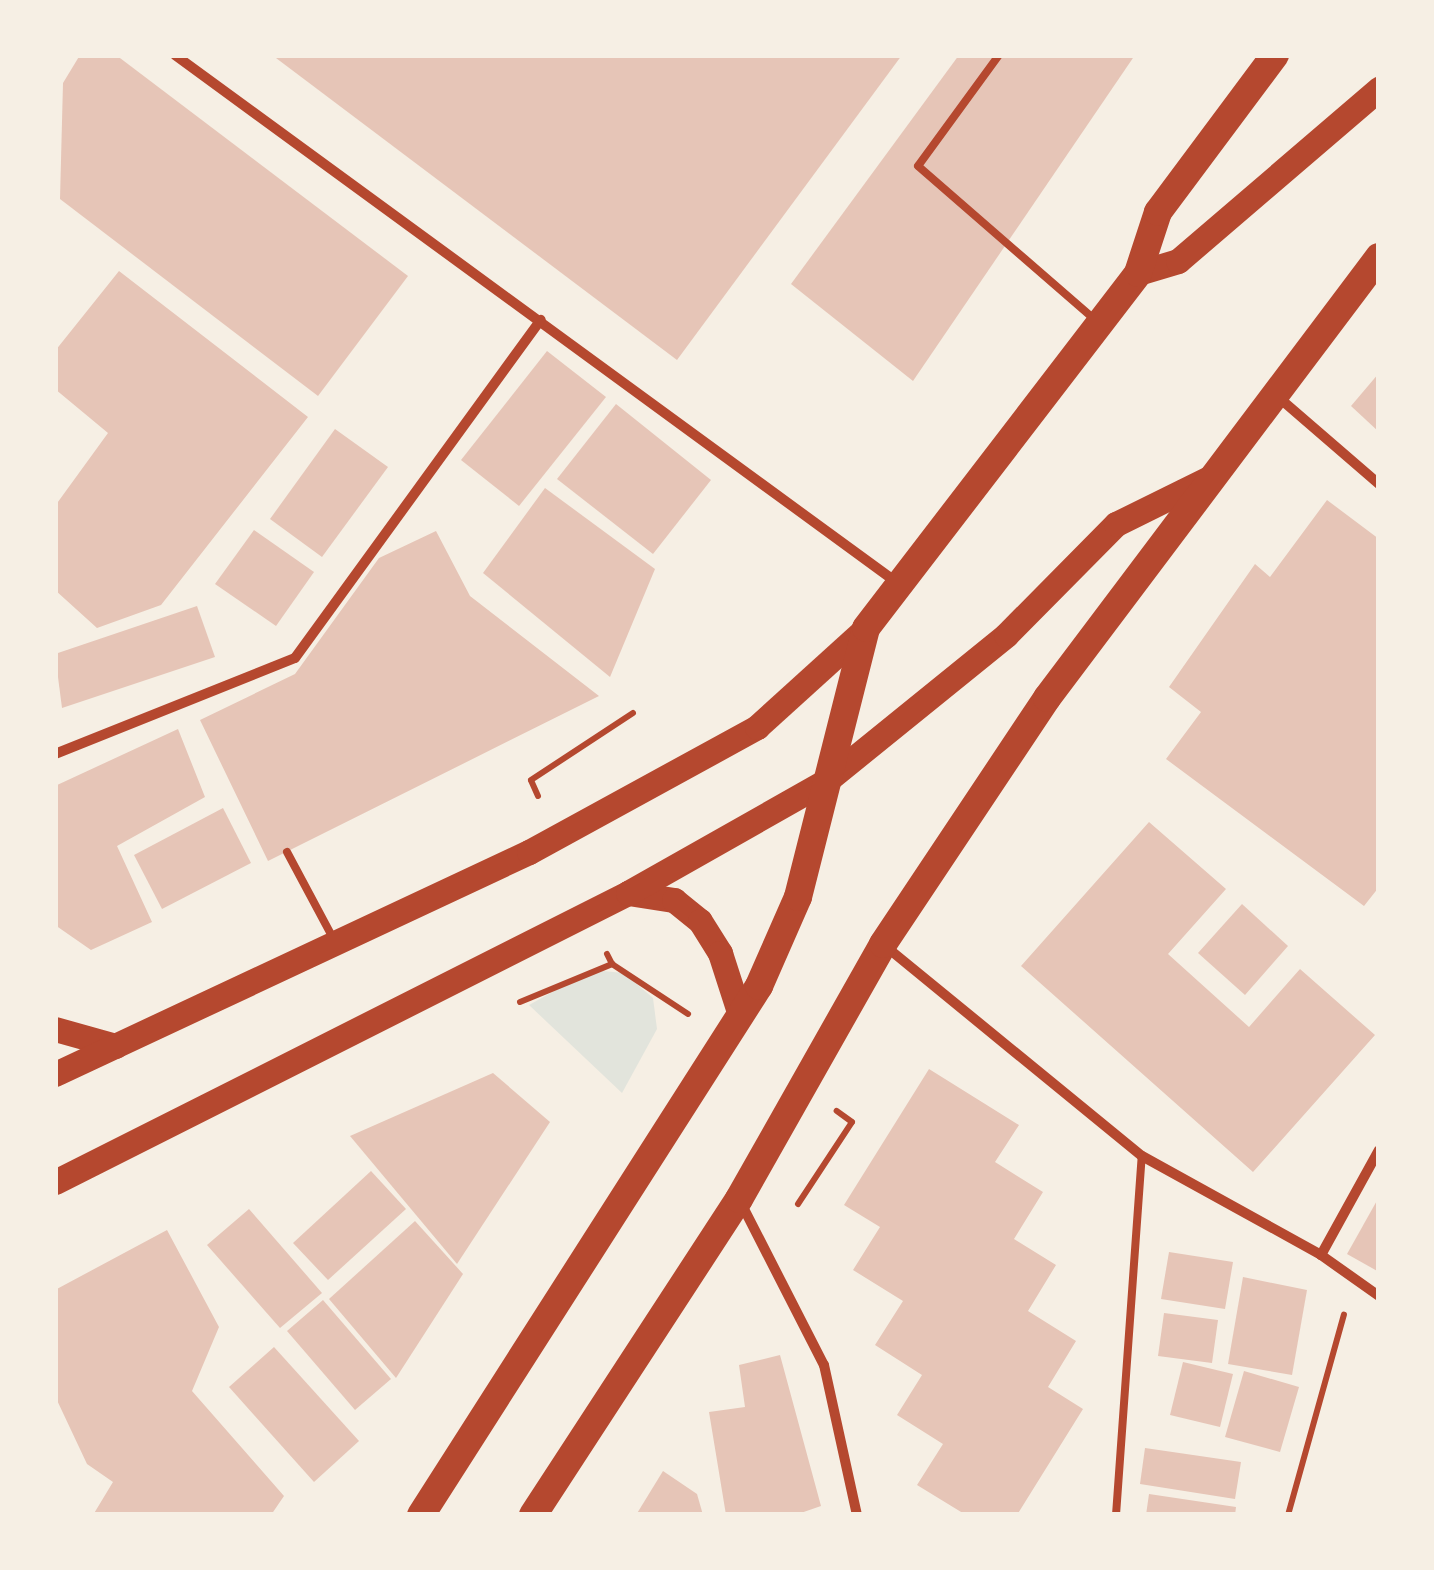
<!DOCTYPE html>
<html>
<head>
<meta charset="utf-8">
<style>
	body { margin:0 }
	#map { position:relative; width:1434px; height:1570px; overflow:hidden; background:#f6efe4; font-family:"PT Sans",sans-serif }
	div>[style] { position:absolute }
	[style*='--x'] { left:calc(var(--x)*1px); top:calc(var(--y)*1px); width:calc(var(--w)*1px); rotate:calc(var(--a)*1deg) }
	.green>* { inset:0; background:#e2e4dc }
	.building>* { inset:0; background:#e6c5b7 }
	.path>* { height:6px; margin:-3px; padding:0 3px; transform-origin:3px; border-radius:3px; background:#b5482f }
	.service>* { height:8px; margin:-4px; padding:0 4px; transform-origin:4px; border-radius:4px; background:#b5482f }
	.minor>* { height:10px; margin:-5px; padding:0 5px; transform-origin:5px; border-radius:5px; background:#b5482f }
	.primary>* { height:25px; margin:-12.5px; padding:0 12.5px; transform-origin:12.5px; border-radius:12.5px; background:#b5482f }
	.trunk>* { height:28px; margin:-14px; padding:0 14px; transform-origin:14px; border-radius:14px; background:#b5482f }
	span { translate:-50% -50%; white-space:nowrap; text-align:center; line-height:1.15; -webkit-text-stroke:8px #f6efe4; paint-order:stroke }
	.frame { position:absolute; inset:0; border:58px solid #f6efe4; pointer-events:none }
</style>
</head>
<body>
<div id="map">
	<div class="green">
		<div style="clip-path:polygon(592px 970px,624px 973px,653px 998px,657px 1029px,622px 1093px,529px 1005px)"></div>
	</div>
	<div class="building">
		<div style="clip-path:polygon(80px 55px,116px 55px,408px 276px,318px 396px,60px 199px,63px 83px)"></div>
		<div style="clip-path:polygon(272px 55px,902px 55px,677px 360px)"></div>
		<div style="clip-path:polygon(959px 55px,1135px 55px,913px 381px,791px 284px)"></div>
		<div style="clip-path:polygon(119px 271px,308px 417px,161px 605px,97px 628px,55px 590px,55px 506px,108px 433px,55px 389px,55px 351px)"></div>
		<div style="clip-path:polygon(547px 351px,606px 397px,519px 506px,461px 460px)"></div>
		<div style="clip-path:polygon(1379px 373px,1379px 432px,1351px 406px)"></div>
		<div style="clip-path:polygon(616px 404px,711px 480px,653px 554px,557px 479px)"></div>
		<div style="clip-path:polygon(335px 429px,388px 467px,322px 557px,270px 519px)"></div>
		<div style="clip-path:polygon(545px 488px,655px 569px,610px 677px,483px 573px)"></div>
		<div style="clip-path:polygon(1327px 500px,1379px 539px,1379px 887px,1364px 906px,1166px 759px,1201px 712px,1169px 687px,1255px 564px,1270px 577px)"></div>
		<div style="clip-path:polygon(254px 530px,314px 572px,276px 626px,215px 584px)"></div>
		<div style="clip-path:polygon(436px 531px,470px 596px,599px 696px,268px 861px,200px 720px,295px 674px,379px 558px)"></div>
		<div style="clip-path:polygon(197px 606px,215px 657px,62px 708px,55px 654px)"></div>
		<div style="clip-path:polygon(178px 729px,205px 797px,117px 846px,152px 922px,91px 950px,55px 925px,55px 786px)"></div>
		<div style="clip-path:polygon(223px 808px,251px 863px,162px 909px,134px 855px)"></div>
		<div style="clip-path:polygon(1149px 822px,1226px 889px,1168px 954px,1249px 1027px,1300px 969px,1375px 1035px,1253px 1172px,1021px 966px)"></div>
		<div style="clip-path:polygon(1242px 904px,1288px 946px,1245px 995px,1198px 953px)"></div>
		<div style="clip-path:polygon(929px 1069px,1019px 1125px,995px 1162px,1043px 1192px,1014px 1239px,1056px 1265px,1028px 1311px,1076px 1341px,1048px 1387px,1083px 1409px,1017px 1515px,966px 1515px,917px 1485px,943px 1444px,897px 1415px,922px 1375px,875px 1345px,903px 1301px,853px 1270px,880px 1227px,844px 1205px)"></div>
		<div style="clip-path:polygon(493px 1073px,550px 1122px,457px 1264px,350px 1136px)"></div>
		<div style="clip-path:polygon(371px 1171px,406px 1209px,328px 1280px,293px 1243px)"></div>
		<div style="clip-path:polygon(1379px 1197px,1379px 1272px,1347px 1254px)"></div>
		<div style="clip-path:polygon(249px 1209px,322px 1293px,280px 1328px,207px 1245px)"></div>
		<div style="clip-path:polygon(415px 1221px,463px 1274px,396px 1378px,329px 1299px)"></div>
		<div style="clip-path:polygon(167px 1230px,219px 1327px,192px 1391px,284px 1496px,271px 1515px,93px 1515px,113px 1482px,87px 1464px,55px 1396px,55px 1290px)"></div>
		<div style="clip-path:polygon(1169px 1252px,1233px 1262px,1225px 1309px,1161px 1299px)"></div>
		<div style="clip-path:polygon(1243px 1277px,1307px 1290px,1292px 1375px,1228px 1364px)"></div>
		<div style="clip-path:polygon(323px 1300px,391px 1379px,355px 1410px,287px 1331px)"></div>
		<div style="clip-path:polygon(1164px 1313px,1218px 1320px,1212px 1363px,1158px 1356px)"></div>
		<div style="clip-path:polygon(274px 1347px,359px 1441px,314px 1482px,229px 1387px)"></div>
		<div style="clip-path:polygon(780px 1355px,821px 1506px,795px 1515px,726px 1515px,709px 1412px,745px 1407px,739px 1365px)"></div>
		<div style="clip-path:polygon(1183px 1362px,1233px 1374px,1220px 1427px,1170px 1415px)"></div>
		<div style="clip-path:polygon(1244px 1371px,1299px 1387px,1280px 1452px,1225px 1437px)"></div>
		<div style="clip-path:polygon(1145px 1448px,1241px 1462px,1235px 1499px,1140px 1484px)"></div>
		<div style="clip-path:polygon(663px 1471px,697px 1494px,703px 1515px,636px 1515px)"></div>
		<div style="clip-path:polygon(1149px 1494px,1236px 1507px,1235px 1515px,1146px 1515px)"></div>
	</div>
	<div class="path">
		<div style="--x:538;--y:796;--w:17;--a:-114"></div>
		<div style="--x:531;--y:780;--w:122;--a:-33.3"></div>
		<div style="--x:607;--y:954;--w:11;--a:63"></div>
		<div style="--x:612;--y:964;--w:91;--a:33.3"></div>
		<div style="--x:520;--y:1002;--w:100;--a:-22.4"></div>
		<div style="--x:798;--y:1204;--w:98;--a:-56.6"></div>
		<div style="--x:852;--y:1122;--w:19;--a:-144"></div>
		<div style="--x:1288;--y:1515;--w:208;--a:-74.4"></div>
	</div>
	<div class="service">
		<div style="--x:999;--y:55;--w:137;--a:126.1"></div>
		<div style="--x:918;--y:166;--w:236;--a:41"></div>
		<div style="--x:287;--y:852;--w:98;--a:61.9"></div>
		<div style="--x:1116;--y:1515;--w:360;--a:-85.9"></div>
	</div>
	<div class="minor">
		<div style="--x:175;--y:55;--w:893;--a:36.16"></div>
		<div style="--x:1277;--y:396;--w:135;--a:40.8"></div>
		<div style="--x:55;--y:754;--w:258;--a:-21.8"></div>
		<div style="--x:295;--y:658;--w:418;--a:-54"></div>
		<div style="--x:884;--y:945;--w:333;--a:39.3"></div>
		<div style="--x:1142;--y:1156;--w:205;--a:28.9"></div>
		<div style="--x:1321;--y:1255;--w:71;--a:35.3"></div>
		<div style="--x:742;--y:1205;--w:180;--a:62.9"></div>
		<div style="--x:824;--y:1365;--w:154;--a:77.6"></div>
		<div style="--x:1321;--y:1255;--w:120;--a:-61.1"></div>
	</div>
	<div class="primary">
		<div style="--x:1138;--y:273;--w:42;--a:-16.7"></div>
		<div style="--x:1178;--y:261;--w:265;--a:-40.6"></div>
		<div style="--x:628;--y:893;--w:47;--a:8.7"></div>
		<div style="--x:674;--y:900;--w:33;--a:39"></div>
		<div style="--x:700;--y:921;--w:38;--a:58"></div>
		<div style="--x:720;--y:953;--w:65;--a:72.1"></div>
		<div style="--x:55;--y:1029;--w:63;--a:15.6"></div>
		<div style="--x:55;--y:1074;--w:523;--a:-25.1"></div>
		<div style="--x:529;--y:852;--w:260;--a:-28.7"></div>
		<div style="--x:757;--y:727;--w:147;--a:-42.2"></div>
		<div style="--x:55;--y:1182;--w:642;--a:-26.76"></div>
		<div style="--x:628;--y:893;--w:227;--a:-29.5"></div>
		<div style="--x:826;--y:781;--w:232;--a:-39"></div>
		<div style="--x:1006;--y:635;--w:156;--a:-45.3"></div>
		<div style="--x:1116;--y:524;--w:108;--a:-26.3"></div>
	</div>
	<div class="trunk">
		<div style="--x:421;--y:1515;--w:628;--a:-57.42"></div>
		<div style="--x:759;--y:986;--w:97;--a:-66.3"></div>
		<div style="--x:798;--y:897;--w:277;--a:-75.8"></div>
		<div style="--x:866;--y:628;--w:447;--a:-52.5"></div>
		<div style="--x:1138;--y:273;--w:64;--a:-71.8"></div>
		<div style="--x:1158;--y:212;--w:196;--a:-53.3"></div>
		<div style="--x:533;--y:1515;--w:377;--a:-56.9"></div>
		<div style="--x:739;--y:1199;--w:293;--a:-60.5"></div>
		<div style="--x:883;--y:944;--w:296;--a:-56.3"></div>
		<div style="--x:1047;--y:698;--w:552;--a:-53.03"></div>
	</div>
	<div class="frame"></div>
</div>
</body>
</html>
